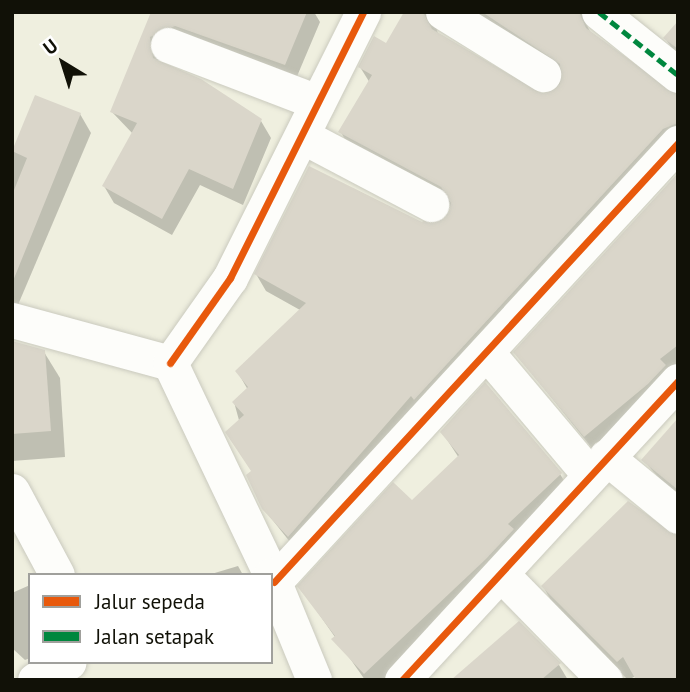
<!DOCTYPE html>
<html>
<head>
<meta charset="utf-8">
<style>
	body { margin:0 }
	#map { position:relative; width:690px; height:692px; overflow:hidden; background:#efefdf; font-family:"PT Sans",sans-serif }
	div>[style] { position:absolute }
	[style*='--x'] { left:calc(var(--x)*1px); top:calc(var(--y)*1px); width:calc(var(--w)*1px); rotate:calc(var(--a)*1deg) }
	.shadow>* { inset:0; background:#0003 }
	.building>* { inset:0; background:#dad6ca }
	.roads { filter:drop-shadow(0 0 2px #cacabe) drop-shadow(0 0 2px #cacabe) }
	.street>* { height:35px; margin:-17.5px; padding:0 17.5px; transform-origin:17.5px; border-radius:17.5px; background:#fdfdfa }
	.quiet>* { height:5px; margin-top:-2.5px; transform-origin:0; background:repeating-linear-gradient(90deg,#00873e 0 10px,transparent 0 15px) }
	.cycleway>* { height:7px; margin:-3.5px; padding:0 3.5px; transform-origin:3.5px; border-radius:3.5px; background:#e8590c }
	span { translate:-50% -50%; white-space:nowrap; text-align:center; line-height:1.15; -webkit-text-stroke:5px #fff; paint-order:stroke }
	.frame { position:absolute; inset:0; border:14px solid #111107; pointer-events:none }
	.legend { position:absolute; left:28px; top:573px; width:245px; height:91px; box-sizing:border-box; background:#fff; border:2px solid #a0a09c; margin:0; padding:9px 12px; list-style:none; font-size:21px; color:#111107 }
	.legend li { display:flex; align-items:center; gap:14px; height:35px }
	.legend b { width:35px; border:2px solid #a0a09c }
	.north { position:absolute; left:28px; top:28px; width:70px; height:70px; -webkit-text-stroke:5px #fff; paint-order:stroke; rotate:322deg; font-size:19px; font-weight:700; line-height:28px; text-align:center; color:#111107 }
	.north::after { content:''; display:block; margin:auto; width:24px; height:32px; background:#111107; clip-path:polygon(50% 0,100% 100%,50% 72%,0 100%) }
</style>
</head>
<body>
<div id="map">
	<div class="shadow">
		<div style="clip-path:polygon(156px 12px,314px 12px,320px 22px,295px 81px,164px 47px,159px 63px,261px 121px,271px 138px,243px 205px,200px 185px,172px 235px,114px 203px,104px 186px,133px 134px,112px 112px)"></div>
		<div style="clip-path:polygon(406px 12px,442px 12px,434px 19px,438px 34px,532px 93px,553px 94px,564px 73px,466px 12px,581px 12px,591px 34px,678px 95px,678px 144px,298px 552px,263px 508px,234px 402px,248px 390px,237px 371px,300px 310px,266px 291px,256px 274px,451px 213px,447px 200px,350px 149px,341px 132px,370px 83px,360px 67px,387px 46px)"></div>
		<div style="clip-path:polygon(678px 22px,678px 57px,665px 38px)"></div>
		<div style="clip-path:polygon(36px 97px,80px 114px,91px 133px,12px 319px,12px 156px)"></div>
		<div style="clip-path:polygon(678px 176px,678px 368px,595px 452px,515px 352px)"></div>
		<div style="clip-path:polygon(12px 347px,44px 352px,60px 378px,65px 457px,12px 461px)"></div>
		<div style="clip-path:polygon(442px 432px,560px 474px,571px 492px,388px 680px,365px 680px,300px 587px,412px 503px,459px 458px)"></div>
		<div style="clip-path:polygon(678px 444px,678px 499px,643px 460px)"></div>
		<div style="clip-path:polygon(678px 536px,636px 676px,628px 680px,554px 606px,543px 586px)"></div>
		<div style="clip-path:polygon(238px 566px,243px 575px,208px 575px)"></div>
		<div style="clip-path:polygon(30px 585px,30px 658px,25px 660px,12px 648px,12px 593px)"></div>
		<div style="clip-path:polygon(559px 665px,568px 680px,453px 680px)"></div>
	</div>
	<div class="building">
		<div style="clip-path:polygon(151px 12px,307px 12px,285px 65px,175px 26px,150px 37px,153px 58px,201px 79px,262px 119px,233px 189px,189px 169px,162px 219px,102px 186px,137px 123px,110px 112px)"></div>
		<div style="clip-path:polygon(404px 12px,423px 12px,432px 29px,543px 94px,560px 84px,560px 64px,482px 12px,579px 12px,586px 28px,678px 95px,678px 123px,663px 129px,414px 400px,411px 396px,288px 537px,262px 509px,246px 475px,251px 471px,225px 432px,244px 415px,232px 402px,248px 387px,235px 371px,306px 303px,254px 274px,309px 166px,422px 222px,448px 214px,451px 203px,441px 187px,338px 132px,372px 75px,358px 67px,374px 36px,386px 43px)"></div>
		<div style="clip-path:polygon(678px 21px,678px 49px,663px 38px)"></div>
		<div style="clip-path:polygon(35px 95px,81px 113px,13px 281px,12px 195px,27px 158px,12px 151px)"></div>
		<div style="clip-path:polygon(678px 173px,678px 345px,660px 359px,666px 365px,648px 384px,584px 437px,513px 352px)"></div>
		<div style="clip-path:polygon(12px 341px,45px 350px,51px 431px,12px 434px)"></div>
		<div style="clip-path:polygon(485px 382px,562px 473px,508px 524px,514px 529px,486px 559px,364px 674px,331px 639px,335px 636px,297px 586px,393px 482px,412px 500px,459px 455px,440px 432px)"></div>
		<div style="clip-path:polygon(678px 418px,678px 490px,641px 460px)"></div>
		<div style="clip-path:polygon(628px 501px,678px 536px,678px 680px,636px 680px,623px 657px,617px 662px,541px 586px)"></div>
		<div style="clip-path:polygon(519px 621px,561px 663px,541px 680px,451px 680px)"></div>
	</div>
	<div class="roads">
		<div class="street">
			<div style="--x:443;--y:12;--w:118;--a:31.8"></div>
			<div style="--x:599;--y:12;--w:101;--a:38.6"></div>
			<div style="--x:168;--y:45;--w:160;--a:20.9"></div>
			<div style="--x:304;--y:137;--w:144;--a:27.8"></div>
			<div style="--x:12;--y:320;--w:164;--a:15.2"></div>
			<div style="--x:170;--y:363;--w:235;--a:64.5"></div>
			<div style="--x:488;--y:354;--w:158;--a:49.9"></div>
			<div style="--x:170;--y:363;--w:104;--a:-54.8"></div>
			<div style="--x:230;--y:278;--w:297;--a:-63.4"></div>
			<div style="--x:606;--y:457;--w:93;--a:39.3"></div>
			<div style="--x:12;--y:491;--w:95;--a:61.8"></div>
			<div style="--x:271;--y:575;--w:113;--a:67.7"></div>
			<div style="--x:502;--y:575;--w:147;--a:45.6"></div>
			<div style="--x:274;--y:582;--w:597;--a:-47.38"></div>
			<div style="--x:35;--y:680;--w:38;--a:-28"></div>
			<div style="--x:402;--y:680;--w:407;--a:-47.3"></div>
		</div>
	</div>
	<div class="quiet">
		<div style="--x:599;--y:12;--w:101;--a:38.6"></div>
	</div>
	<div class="cycleway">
		<div style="--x:170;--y:363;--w:104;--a:-54.8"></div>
		<div style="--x:230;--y:278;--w:297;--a:-63.4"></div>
		<div style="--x:274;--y:582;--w:597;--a:-47.38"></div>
		<div style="--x:402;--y:680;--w:407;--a:-47.3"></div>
	</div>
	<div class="frame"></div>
	<ul class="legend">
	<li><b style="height:9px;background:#e8590c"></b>Jalur sepeda</li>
	<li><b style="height:9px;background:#00873e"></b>Jalan setapak</li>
	</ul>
	<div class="north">U</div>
</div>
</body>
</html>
